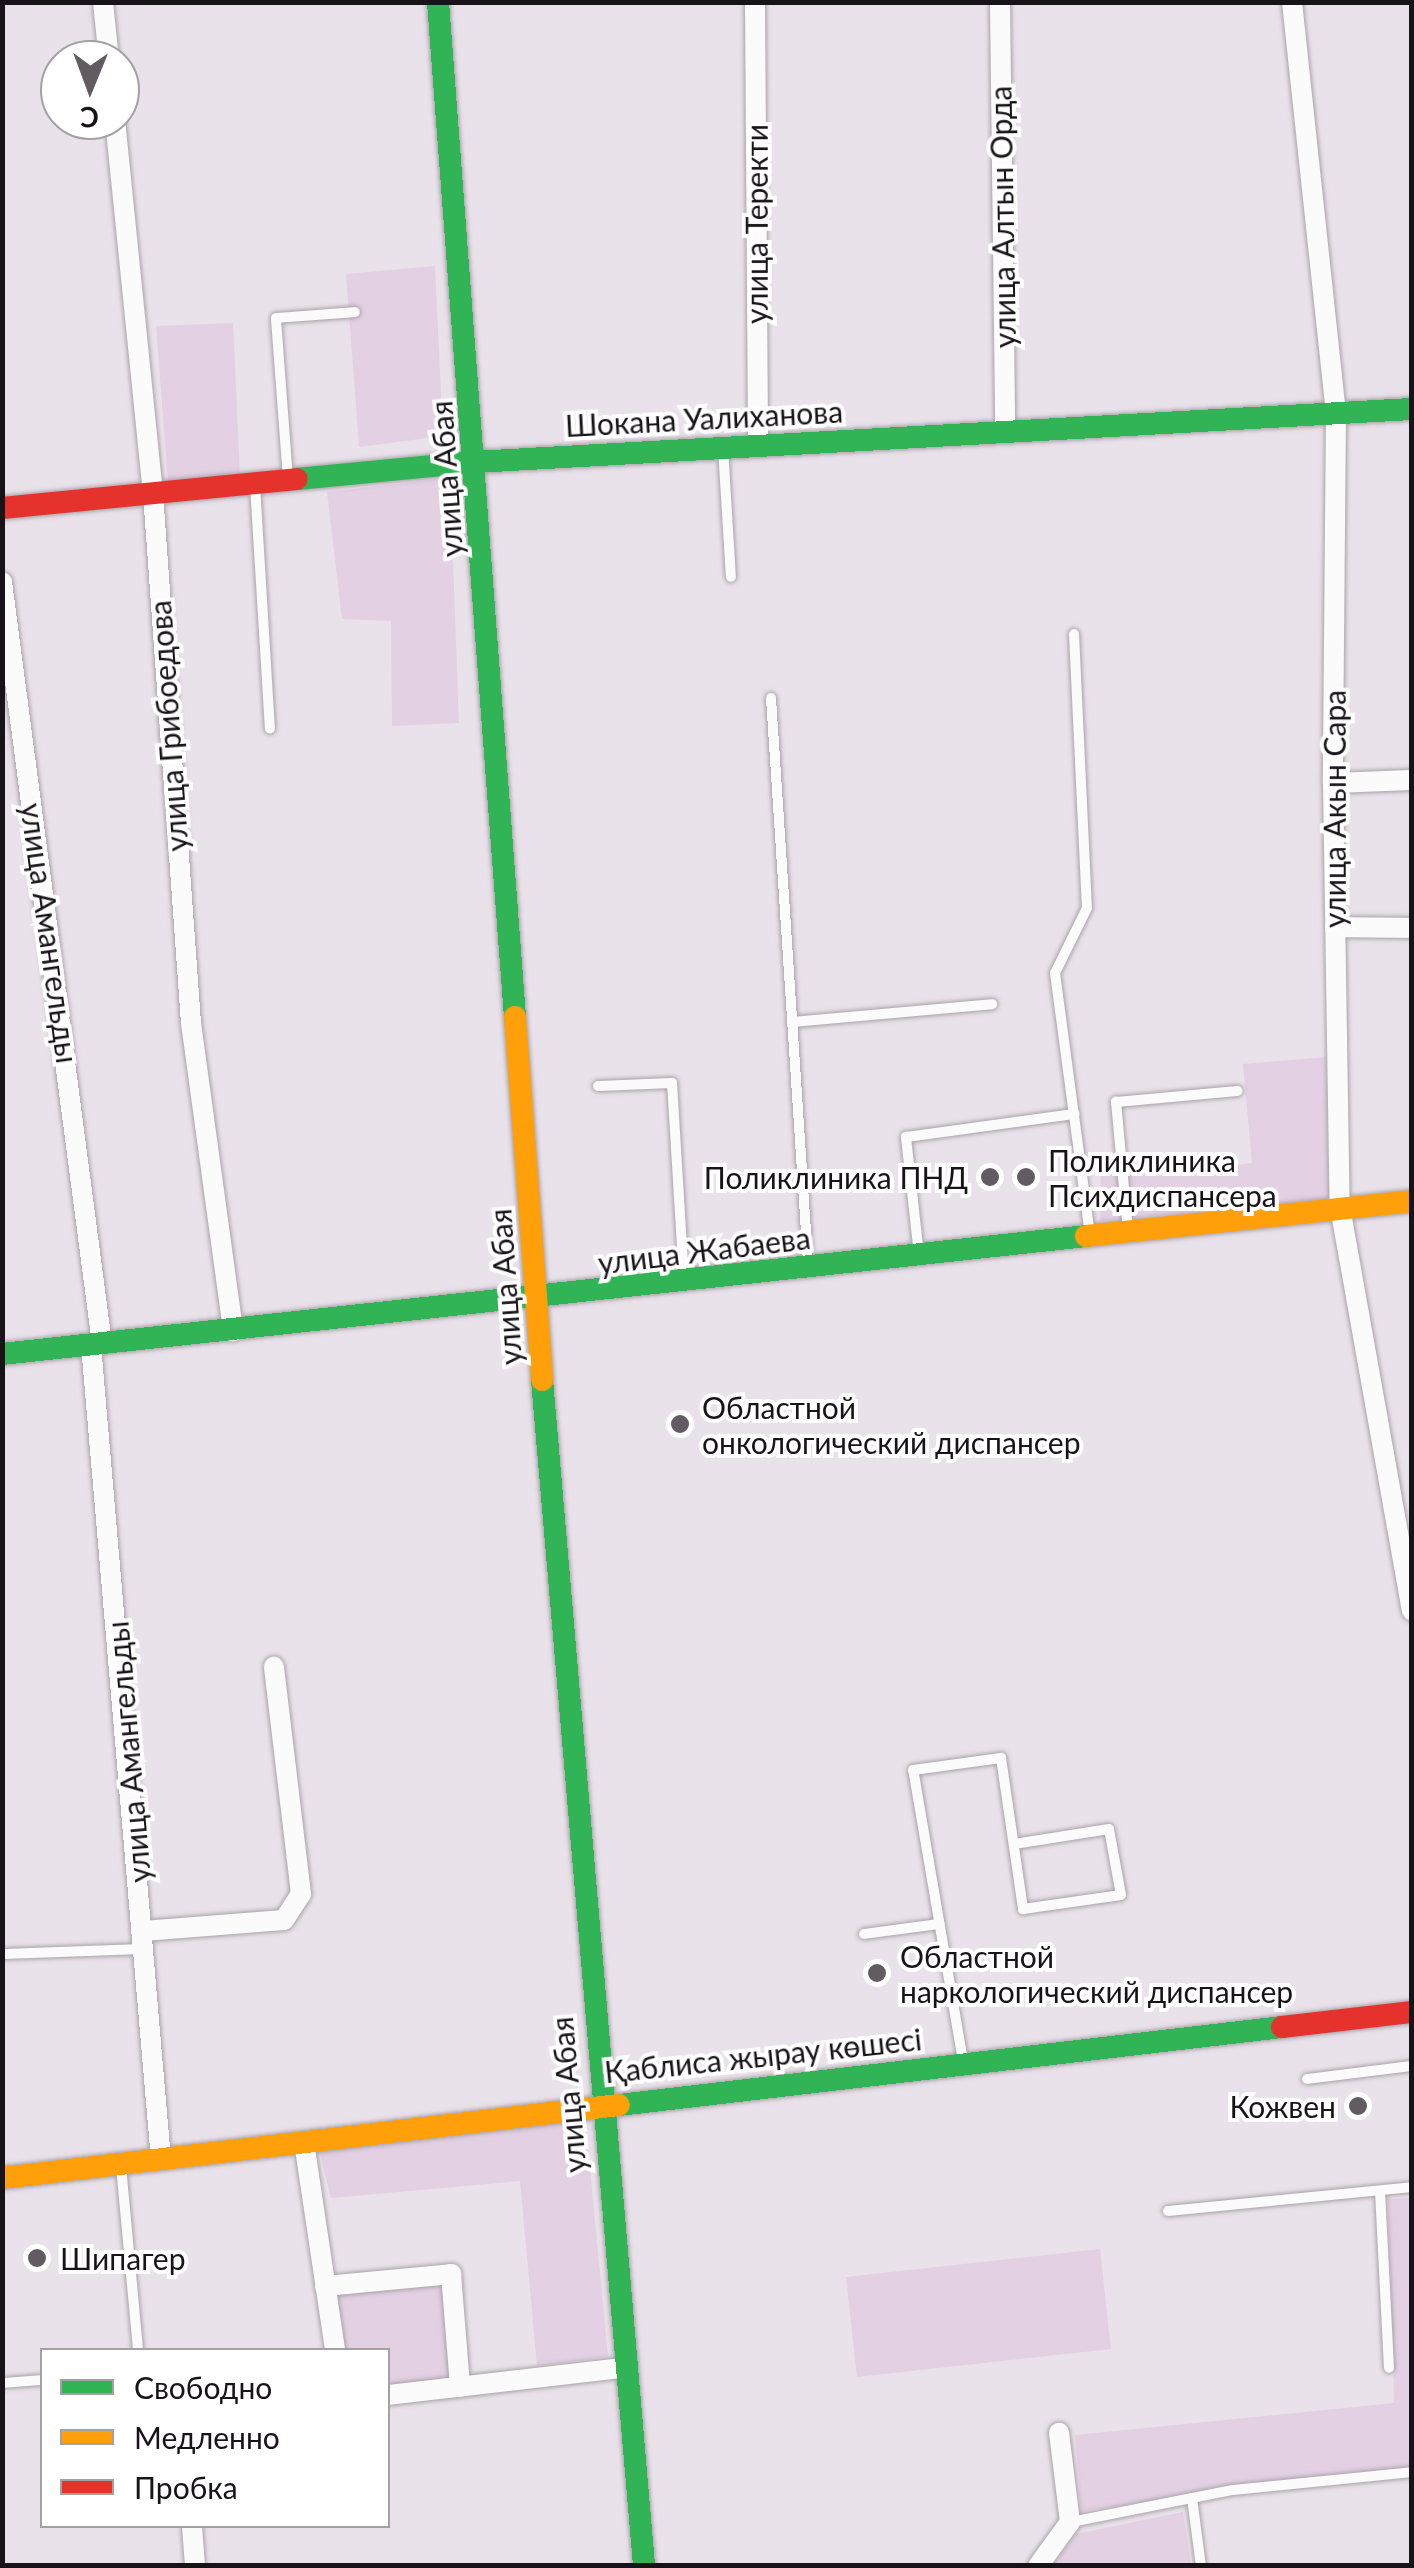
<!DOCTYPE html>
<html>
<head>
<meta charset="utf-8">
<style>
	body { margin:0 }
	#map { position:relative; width:1414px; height:2568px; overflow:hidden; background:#eae2ea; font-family:Lato,sans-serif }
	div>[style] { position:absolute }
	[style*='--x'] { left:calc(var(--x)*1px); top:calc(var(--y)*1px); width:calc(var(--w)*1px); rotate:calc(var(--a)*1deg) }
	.green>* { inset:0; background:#e3d0e3 }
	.roads { filter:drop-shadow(0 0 2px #a9a3a9) drop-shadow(0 0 2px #a9a3a9) }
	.lane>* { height:10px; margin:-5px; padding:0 5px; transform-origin:5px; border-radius:5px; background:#fcfbfc }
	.street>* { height:20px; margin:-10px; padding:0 10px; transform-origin:10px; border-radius:10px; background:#fcfbfc }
	.fast>* { height:22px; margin:-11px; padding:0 11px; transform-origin:11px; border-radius:11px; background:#30b455 }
	.slow>* { height:22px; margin:-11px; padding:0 11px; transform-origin:11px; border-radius:11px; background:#ff9f0a }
	.jam>* { height:22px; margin:-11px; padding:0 11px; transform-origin:11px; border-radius:11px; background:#e5322d }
	.dots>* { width:28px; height:28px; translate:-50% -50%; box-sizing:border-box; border:5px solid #fff; border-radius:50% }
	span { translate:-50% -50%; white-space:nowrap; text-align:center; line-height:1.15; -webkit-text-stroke:8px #fff; paint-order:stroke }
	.street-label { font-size:30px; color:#181318 }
	.poi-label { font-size:30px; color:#181318 }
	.left { translate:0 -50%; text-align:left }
	.right { translate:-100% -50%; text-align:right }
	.frame { position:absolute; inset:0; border:5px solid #181318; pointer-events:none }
	.legend { position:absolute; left:40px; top:2348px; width:350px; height:180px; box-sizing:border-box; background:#fff; border:2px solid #a3a1a3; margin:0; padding:12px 18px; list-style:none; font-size:30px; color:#181318 }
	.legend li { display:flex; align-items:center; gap:20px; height:50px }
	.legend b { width:50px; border:2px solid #a3a1a3 }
	.north { position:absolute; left:40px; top:40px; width:100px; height:100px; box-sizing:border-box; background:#fff; border:2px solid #a3a1a3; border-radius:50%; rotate:181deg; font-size:28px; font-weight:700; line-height:40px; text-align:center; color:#181318 }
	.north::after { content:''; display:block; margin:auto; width:35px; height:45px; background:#625b62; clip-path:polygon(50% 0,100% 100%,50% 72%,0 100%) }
</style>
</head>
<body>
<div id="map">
	<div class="green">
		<div style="clip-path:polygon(435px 266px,443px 436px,359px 447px,346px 274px)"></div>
		<div style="clip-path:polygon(233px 323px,240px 476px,168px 482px,156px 326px)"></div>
		<div style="clip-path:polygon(450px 478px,459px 723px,392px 726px,391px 621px,342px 619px,327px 492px)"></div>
		<div style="clip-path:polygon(1326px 1057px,1329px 1198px,1100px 1221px,1101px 1160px,1182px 1172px,1252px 1163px,1243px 1064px)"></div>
		<div style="clip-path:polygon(585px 2115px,608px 2357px,537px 2366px,520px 2181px,331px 2198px,319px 2149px)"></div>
		<div style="clip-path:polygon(1411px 2198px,1411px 2466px,1081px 2511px,1075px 2435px,1394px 2403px,1388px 2199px)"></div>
		<div style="clip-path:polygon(1100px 2249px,1111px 2349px,857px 2377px,846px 2277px)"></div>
		<div style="clip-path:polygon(443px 2285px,453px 2377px,388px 2386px,388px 2350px,344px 2350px,336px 2294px)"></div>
		<div style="clip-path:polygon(1183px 2512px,1191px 2565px,1053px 2565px,1076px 2534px)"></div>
	</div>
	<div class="roads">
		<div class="lane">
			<div style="--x:723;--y:448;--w:129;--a:86.5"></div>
			<div style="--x:288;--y:479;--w:161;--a:-94.3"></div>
			<div style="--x:276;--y:318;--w:79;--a:-4.3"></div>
			<div style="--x:255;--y:485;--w:244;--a:86.5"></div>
			<div style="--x:1074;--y:634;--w:274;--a:87.3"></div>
			<div style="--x:1087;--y:908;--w:72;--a:116.2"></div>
			<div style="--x:1055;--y:973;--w:264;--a:82.4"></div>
			<div style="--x:771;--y:698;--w:565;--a:86.25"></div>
			<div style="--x:792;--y:1022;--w:201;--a:-5.1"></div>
			<div style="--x:598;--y:1086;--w:74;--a:-2.3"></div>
			<div style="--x:672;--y:1083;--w:194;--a:86.5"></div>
			<div style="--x:1128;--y:1231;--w:130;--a:-95.3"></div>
			<div style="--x:1116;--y:1102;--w:122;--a:-5.2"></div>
			<div style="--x:919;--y:1255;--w:119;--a:-96.3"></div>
			<div style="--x:906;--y:1137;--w:170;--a:-7.8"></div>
			<div style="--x:864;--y:1934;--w:76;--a:-7.6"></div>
			<div style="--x:2;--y:1954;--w:142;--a:-2"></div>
			<div style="--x:963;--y:2061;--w:295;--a:-99.7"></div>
			<div style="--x:913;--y:1770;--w:89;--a:-7.8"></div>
			<div style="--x:1001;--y:1758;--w:153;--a:81.7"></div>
			<div style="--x:1023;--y:1909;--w:99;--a:-8.1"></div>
			<div style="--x:1121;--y:1895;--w:67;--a:-100.3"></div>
			<div style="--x:1109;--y:1829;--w:96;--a:171"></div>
			<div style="--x:1307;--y:2079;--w:106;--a:-7.1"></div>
			<div style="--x:121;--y:2166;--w:185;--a:84.7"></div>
			<div style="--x:1380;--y:2191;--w:177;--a:87.1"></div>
			<div style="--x:1168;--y:2211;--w:245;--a:-5.6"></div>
			<div style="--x:2;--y:2383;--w:40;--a:-4.3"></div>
			<div style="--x:1192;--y:2498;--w:69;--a:82.5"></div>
			<div style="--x:1071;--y:2522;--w:165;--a:-11.2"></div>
			<div style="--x:1233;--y:2490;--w:180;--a:-5.7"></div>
		</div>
		<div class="street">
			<div style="--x:103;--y:2;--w:58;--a:84.1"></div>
			<div style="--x:755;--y:2;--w:443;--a:89.6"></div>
			<div style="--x:1000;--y:2;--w:429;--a:89.3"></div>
			<div style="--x:1292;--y:2;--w:411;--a:83.9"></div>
			<div style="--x:1336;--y:411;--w:372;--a:90.5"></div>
			<div style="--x:1333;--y:783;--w:424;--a:89.1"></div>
			<div style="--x:1340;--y:1207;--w:410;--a:79.9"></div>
			<div style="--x:115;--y:120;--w:375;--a:84.2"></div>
			<div style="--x:153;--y:493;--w:531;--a:85.9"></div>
			<div style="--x:191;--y:1023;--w:311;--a:82.2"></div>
			<div style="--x:2;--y:582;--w:769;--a:82.52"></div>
			<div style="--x:1333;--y:783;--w:79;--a:-2.2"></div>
			<div style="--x:1335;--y:927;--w:77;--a:0.7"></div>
			<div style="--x:91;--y:1345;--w:818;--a:85.09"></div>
			<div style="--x:143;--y:1931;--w:141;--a:-4.5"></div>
			<div style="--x:284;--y:1920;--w:31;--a:-57"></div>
			<div style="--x:301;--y:1894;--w:229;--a:-96.8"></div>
			<div style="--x:304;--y:2142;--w:210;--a:81.5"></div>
			<div style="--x:325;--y:2286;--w:127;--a:-5.4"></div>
			<div style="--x:451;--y:2274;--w:113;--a:85.4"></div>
			<div style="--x:388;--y:2395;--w:237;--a:-6.6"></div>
			<div style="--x:192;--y:2526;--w:40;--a:85.7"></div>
			<div style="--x:1038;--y:2566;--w:54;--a:-54"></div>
			<div style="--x:1070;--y:2522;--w:90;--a:-97"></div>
		</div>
		<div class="fast">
			<div style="--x:438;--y:2;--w:1018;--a:85.66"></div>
			<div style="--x:297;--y:479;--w:179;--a:-5.5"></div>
			<div style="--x:475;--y:462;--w:938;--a:-3.24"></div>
			<div style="--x:2;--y:1354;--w:1090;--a:-6.21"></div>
			<div style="--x:542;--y:1380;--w:1190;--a:85.08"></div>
			<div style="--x:619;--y:2105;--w:668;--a:-6.71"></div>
		</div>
		<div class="slow">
			<div style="--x:515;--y:1017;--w:364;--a:85.7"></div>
			<div style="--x:1086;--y:1236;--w:328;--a:-6.1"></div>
			<div style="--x:2;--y:2178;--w:621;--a:-6.75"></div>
		</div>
		<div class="jam">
			<div style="--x:2;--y:508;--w:296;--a:-5.6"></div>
			<div style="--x:1282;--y:2027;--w:131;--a:-6.6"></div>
		</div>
	</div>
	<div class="dots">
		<div style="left:990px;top:1177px;background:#625b62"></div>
		<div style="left:1026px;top:1177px;background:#625b62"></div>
		<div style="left:680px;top:1424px;background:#625b62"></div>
		<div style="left:877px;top:1973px;background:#625b62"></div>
		<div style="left:1358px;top:2106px;background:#625b62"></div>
		<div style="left:37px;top:2258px;background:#625b62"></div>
	</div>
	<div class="street-label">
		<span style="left:1002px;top:217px;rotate:-91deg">улица Алтын Орда</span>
		<span style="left:756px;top:224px;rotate:-90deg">улица Теректи</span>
		<span style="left:704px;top:418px;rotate:-3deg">Шокана Уалиханова</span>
		<span style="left:446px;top:479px;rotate:-94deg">улица Абая</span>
		<span style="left:168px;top:726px;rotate:-94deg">улица Грибоедова</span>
		<span style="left:1334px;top:809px;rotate:-90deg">улица Акын Сара</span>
		<span style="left:50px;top:933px;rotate:82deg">улица Амангельды</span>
		<span style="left:704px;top:1250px;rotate:-7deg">улица Жабаева</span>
		<span style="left:505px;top:1287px;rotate:-94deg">улица Абая</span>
		<span style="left:128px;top:1752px;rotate:-95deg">улица Амангельды</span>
		<span style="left:763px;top:2055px;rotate:-6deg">Қаблиса жырау көшесі</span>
		<span style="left:568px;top:2095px;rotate:-95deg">улица Абая</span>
	</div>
	<div class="poi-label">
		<span class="left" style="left:1048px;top:1177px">Поликлиника<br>Психдиспансера</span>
		<span class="right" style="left:968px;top:1177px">Поликлиника ПНД</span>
		<span class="left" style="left:702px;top:1424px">Областной<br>онкологический диспансер</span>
		<span class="left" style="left:900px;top:1973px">Областной<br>наркологический диспансер</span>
		<span class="right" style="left:1336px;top:2106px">Кожвен</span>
		<span class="left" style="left:60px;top:2258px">Шипагер</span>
	</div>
	<div class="frame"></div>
	<ul class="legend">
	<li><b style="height:12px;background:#30b455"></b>Свободно</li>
	<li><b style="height:12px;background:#ff9f0a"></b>Медленно</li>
	<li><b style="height:12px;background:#e5322d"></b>Пробка</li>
	</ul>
	<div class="north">С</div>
</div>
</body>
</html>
